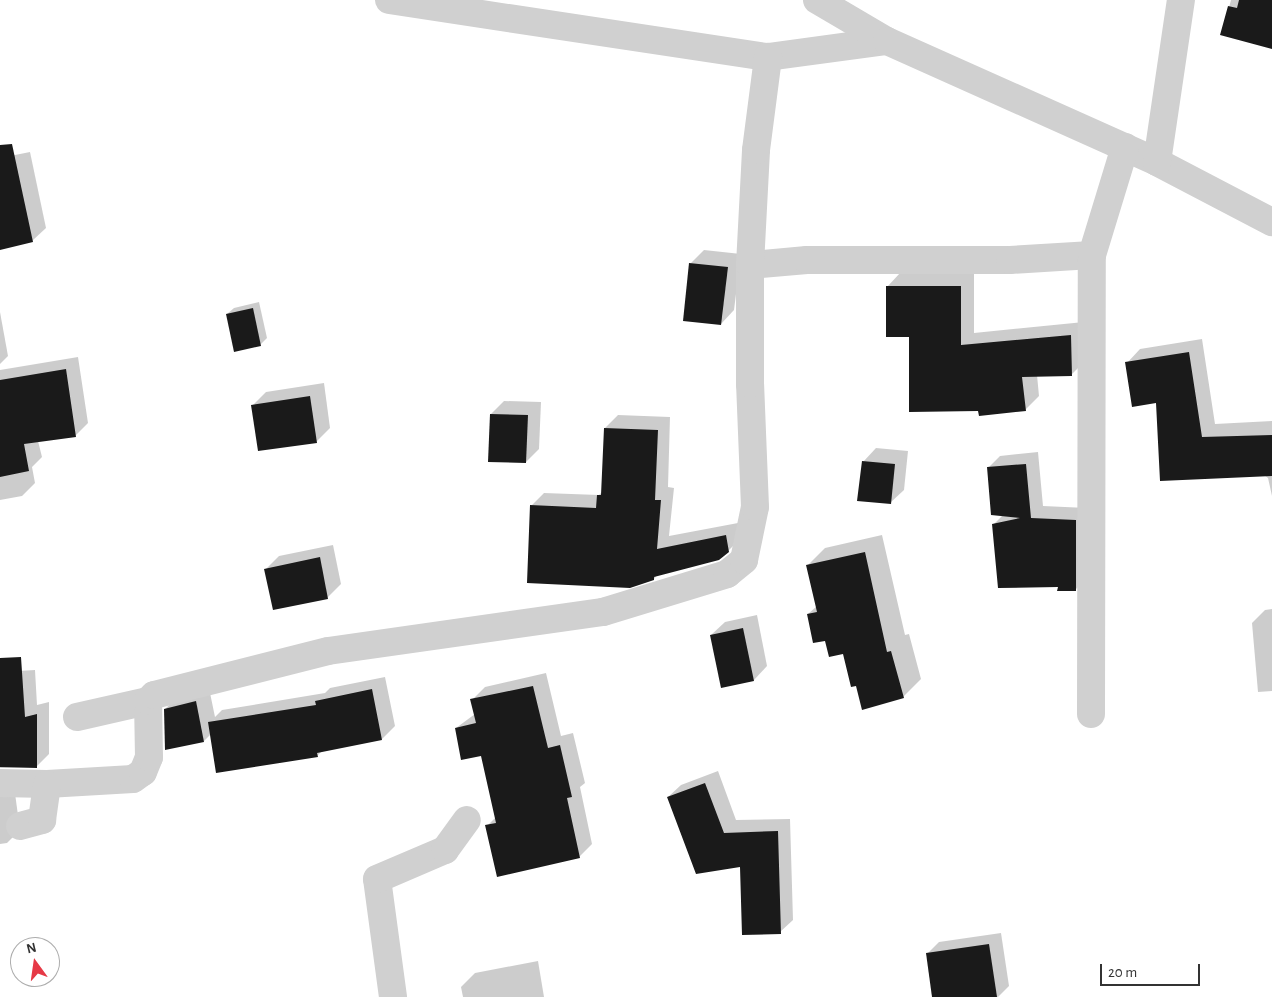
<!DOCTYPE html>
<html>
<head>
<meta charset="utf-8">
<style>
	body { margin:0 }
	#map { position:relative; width:1272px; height:997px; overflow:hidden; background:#fff; font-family:"Alegreya Sans",sans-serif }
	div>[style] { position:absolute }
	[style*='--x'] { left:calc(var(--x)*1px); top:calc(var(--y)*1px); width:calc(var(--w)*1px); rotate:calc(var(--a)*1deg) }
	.shadow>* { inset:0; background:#0003 }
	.building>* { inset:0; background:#1a1a1a }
	.minor>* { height:28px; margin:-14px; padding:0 14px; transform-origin:14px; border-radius:14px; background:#d0d0d0 }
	span { translate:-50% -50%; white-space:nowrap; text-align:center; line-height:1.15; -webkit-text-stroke:5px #fff; paint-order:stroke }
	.north { position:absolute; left:10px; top:937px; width:50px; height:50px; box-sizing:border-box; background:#fff; border:1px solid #adadad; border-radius:50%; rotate:346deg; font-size:14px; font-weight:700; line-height:20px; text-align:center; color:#333 }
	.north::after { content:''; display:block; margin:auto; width:18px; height:22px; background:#e63946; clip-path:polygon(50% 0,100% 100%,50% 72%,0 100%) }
	.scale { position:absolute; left:1100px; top:964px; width:100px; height:22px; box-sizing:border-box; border:2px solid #333; border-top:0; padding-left:6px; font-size:15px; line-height:18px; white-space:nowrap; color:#333; -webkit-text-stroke:4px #fff; paint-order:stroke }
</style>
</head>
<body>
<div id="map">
	<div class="shadow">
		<div style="clip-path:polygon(1231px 0,1272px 0,1272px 48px,1222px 34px)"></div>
		<div style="clip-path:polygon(30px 152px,46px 228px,32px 241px,0 248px,0 158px)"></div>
		<div style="clip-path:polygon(704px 250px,741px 254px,734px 310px,721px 324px,690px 264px)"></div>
		<div style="clip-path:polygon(900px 273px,974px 273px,974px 333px,1084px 322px,1085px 361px,1072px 374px,1037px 375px,1039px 396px,1025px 410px,979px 410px,910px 336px,887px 287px)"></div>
		<div style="clip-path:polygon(259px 302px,267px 338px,260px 345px,227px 314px,234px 308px)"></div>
		<div style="clip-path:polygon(0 312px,8px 356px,0 364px)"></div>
		<div style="clip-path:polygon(1202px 339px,1215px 424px,1272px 421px,1272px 418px,1272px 496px,1268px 478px,1264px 475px,1162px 480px,1157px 401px,1127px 363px,1140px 349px)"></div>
		<div style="clip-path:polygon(78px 357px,88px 423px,75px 436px,38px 441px,42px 457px,32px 467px,35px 483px,22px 496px,0 500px,0 370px)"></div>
		<div style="clip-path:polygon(324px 383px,330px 428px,316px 442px,252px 406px,266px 392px)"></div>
		<div style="clip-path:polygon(504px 401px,541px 402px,539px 449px,526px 462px,491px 414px)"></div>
		<div style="clip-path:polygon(618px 415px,670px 417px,668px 487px,674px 488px,669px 536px,738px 523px,741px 538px,728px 551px,658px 574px,654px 579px,531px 506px,544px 493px,599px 495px,602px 492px,605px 428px)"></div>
		<div style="clip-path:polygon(876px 448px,908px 451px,904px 490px,890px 503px,863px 462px)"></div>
		<div style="clip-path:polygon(1038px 452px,1043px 506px,1087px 508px,1087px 578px,1075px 590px,1059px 586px,993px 525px,1003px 515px,988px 468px,1000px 456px)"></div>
		<div style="clip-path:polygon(882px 535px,905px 635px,909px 634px,921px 679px,903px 697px,856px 684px,844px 653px,826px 639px,808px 614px,817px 606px,807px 566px,825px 548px)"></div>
		<div style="clip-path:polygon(333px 545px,341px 584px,327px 598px,266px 569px,279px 556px)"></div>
		<div style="clip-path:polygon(1272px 609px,1272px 691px,1258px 692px,1252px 623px,1265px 610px)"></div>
		<div style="clip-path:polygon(757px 615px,767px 666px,754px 680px,722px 687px,711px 635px,725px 622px)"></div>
		<div style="clip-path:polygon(35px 670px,37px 705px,49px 702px,49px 754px,36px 767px,0 768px,0 672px)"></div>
		<div style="clip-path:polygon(546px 673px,561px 736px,573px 733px,585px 783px,580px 787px,592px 844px,579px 857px,487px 826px,496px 817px,482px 755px,456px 728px,475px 714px,472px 700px,485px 687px)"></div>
		<div style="clip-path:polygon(385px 677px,395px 726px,382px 739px,322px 751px,317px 756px,211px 734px,204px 741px,165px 709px,179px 696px,209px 688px,215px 717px,222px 710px,325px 693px,330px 688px)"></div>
		<div style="clip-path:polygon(718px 771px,736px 820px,790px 819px,793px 920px,780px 932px,741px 866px,668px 797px,681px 785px)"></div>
		<div style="clip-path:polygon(0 775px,14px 786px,20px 830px,7px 843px,0 844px)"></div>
		<div style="clip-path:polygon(1001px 933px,1009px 986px,998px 997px,933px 997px,927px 954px,939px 942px)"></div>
		<div style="clip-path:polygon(538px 961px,544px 997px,463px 997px,461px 987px,475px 973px)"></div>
	</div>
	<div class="building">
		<div style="clip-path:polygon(1239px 0,1272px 0,1272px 49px,1220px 35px,1228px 6px,1237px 8px)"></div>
		<div style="clip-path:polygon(12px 144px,33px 242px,0 250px,0 145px)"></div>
		<div style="clip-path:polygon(689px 263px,728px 267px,721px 325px,683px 321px)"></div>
		<div style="clip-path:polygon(886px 286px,961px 286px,961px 345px,1071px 335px,1072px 376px,1022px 377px,1026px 411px,979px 416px,978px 411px,909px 412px,909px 337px,886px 337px)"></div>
		<div style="clip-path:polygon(253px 308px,261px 346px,234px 352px,226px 314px)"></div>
		<div style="clip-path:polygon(1189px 352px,1202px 437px,1272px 435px,1272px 476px,1160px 481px,1156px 403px,1132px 407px,1125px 362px)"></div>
		<div style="clip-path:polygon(66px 369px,76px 437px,24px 444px,29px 471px,0 477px,0 380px)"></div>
		<div style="clip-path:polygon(310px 396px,317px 443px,258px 451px,251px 405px)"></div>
		<div style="clip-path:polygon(490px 414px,528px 415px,526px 463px,488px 462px)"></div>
		<div style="clip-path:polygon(604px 428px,658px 430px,655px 500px,661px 500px,657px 549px,726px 535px,729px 552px,719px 560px,654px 577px,654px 580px,630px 588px,527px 583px,530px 505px,596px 508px,597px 495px,601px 495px)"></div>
		<div style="clip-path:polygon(862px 461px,895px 464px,891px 504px,857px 501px)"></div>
		<div style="clip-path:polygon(1026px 464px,1031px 518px,1076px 520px,1076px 591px,1057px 591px,1058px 587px,998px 588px,992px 524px,1020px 518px,991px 515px,987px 467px)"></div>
		<div style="clip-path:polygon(865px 552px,887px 652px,891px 651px,904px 698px,862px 710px,856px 686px,851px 687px,843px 654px,829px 657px,825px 641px,813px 643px,807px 614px,817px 612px,806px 565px)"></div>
		<div style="clip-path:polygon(320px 557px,328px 599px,273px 610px,264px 569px)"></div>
		<div style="clip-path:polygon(743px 628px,754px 681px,721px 688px,710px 635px)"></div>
		<div style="clip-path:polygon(21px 657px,25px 717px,37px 714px,37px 768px,0 767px,0 658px)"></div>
		<div style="clip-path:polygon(533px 686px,548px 748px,560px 745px,572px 797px,567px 798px,580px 858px,497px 877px,485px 825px,496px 823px,481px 756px,461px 760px,455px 728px,476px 723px,470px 699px)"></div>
		<div style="clip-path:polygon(372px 689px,382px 740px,317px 753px,318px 757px,216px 773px,208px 722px,316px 705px,315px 701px)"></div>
		<div style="clip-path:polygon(196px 701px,204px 742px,165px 750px,164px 709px)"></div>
		<div style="clip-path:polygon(705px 783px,724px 833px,778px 831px,781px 934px,742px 935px,740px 867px,696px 874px,667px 797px)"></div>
		<div style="clip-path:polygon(989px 944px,997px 997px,932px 997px,926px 953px)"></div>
	</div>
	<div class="minor">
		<div style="--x:389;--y:0;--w:383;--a:8.6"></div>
		<div style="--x:768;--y:57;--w:120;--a:-7.7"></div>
		<div style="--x:817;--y:0;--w:81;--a:30.4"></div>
		<div style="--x:887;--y:41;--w:296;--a:24.1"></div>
		<div style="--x:1157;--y:162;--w:130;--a:27.6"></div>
		<div style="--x:1157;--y:162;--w:164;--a:-81.6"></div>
		<div style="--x:750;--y:265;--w:57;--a:-5"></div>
		<div style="--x:807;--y:260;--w:203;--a:0"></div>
		<div style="--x:1010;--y:260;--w:82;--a:-3.5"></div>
		<div style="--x:1091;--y:714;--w:459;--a:-89.9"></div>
		<div style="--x:1092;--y:255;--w:113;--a:-73"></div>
		<div style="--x:77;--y:717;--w:73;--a:-12.7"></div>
		<div style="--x:0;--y:783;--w:47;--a:1.2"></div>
		<div style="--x:47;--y:784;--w:86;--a:-3.3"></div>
		<div style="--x:133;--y:779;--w:12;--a:-35"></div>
		<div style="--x:143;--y:772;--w:16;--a:-68"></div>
		<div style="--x:149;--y:757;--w:56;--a:-91"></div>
		<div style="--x:148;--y:701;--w:8;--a:-45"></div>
		<div style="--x:154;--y:695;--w:179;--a:-14.2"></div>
		<div style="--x:328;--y:651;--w:278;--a:-8.1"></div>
		<div style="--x:603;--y:612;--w:130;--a:-17"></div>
		<div style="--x:727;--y:574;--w:22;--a:-39"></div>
		<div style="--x:744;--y:560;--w:54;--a:-78.3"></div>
		<div style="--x:755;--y:507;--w:123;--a:-92.3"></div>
		<div style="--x:750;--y:384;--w:119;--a:-90"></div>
		<div style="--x:750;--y:265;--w:115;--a:-87"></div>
		<div style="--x:756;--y:150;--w:94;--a:-82.6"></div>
		<div style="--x:20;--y:826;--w:23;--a:-15"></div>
		<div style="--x:42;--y:820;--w:36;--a:-82"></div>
		<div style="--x:393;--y:997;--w:119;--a:-97.7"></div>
		<div style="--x:377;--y:879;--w:74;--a:-23.1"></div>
		<div style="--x:445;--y:850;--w:37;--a:-54"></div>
	</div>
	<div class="north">N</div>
	<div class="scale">20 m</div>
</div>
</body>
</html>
